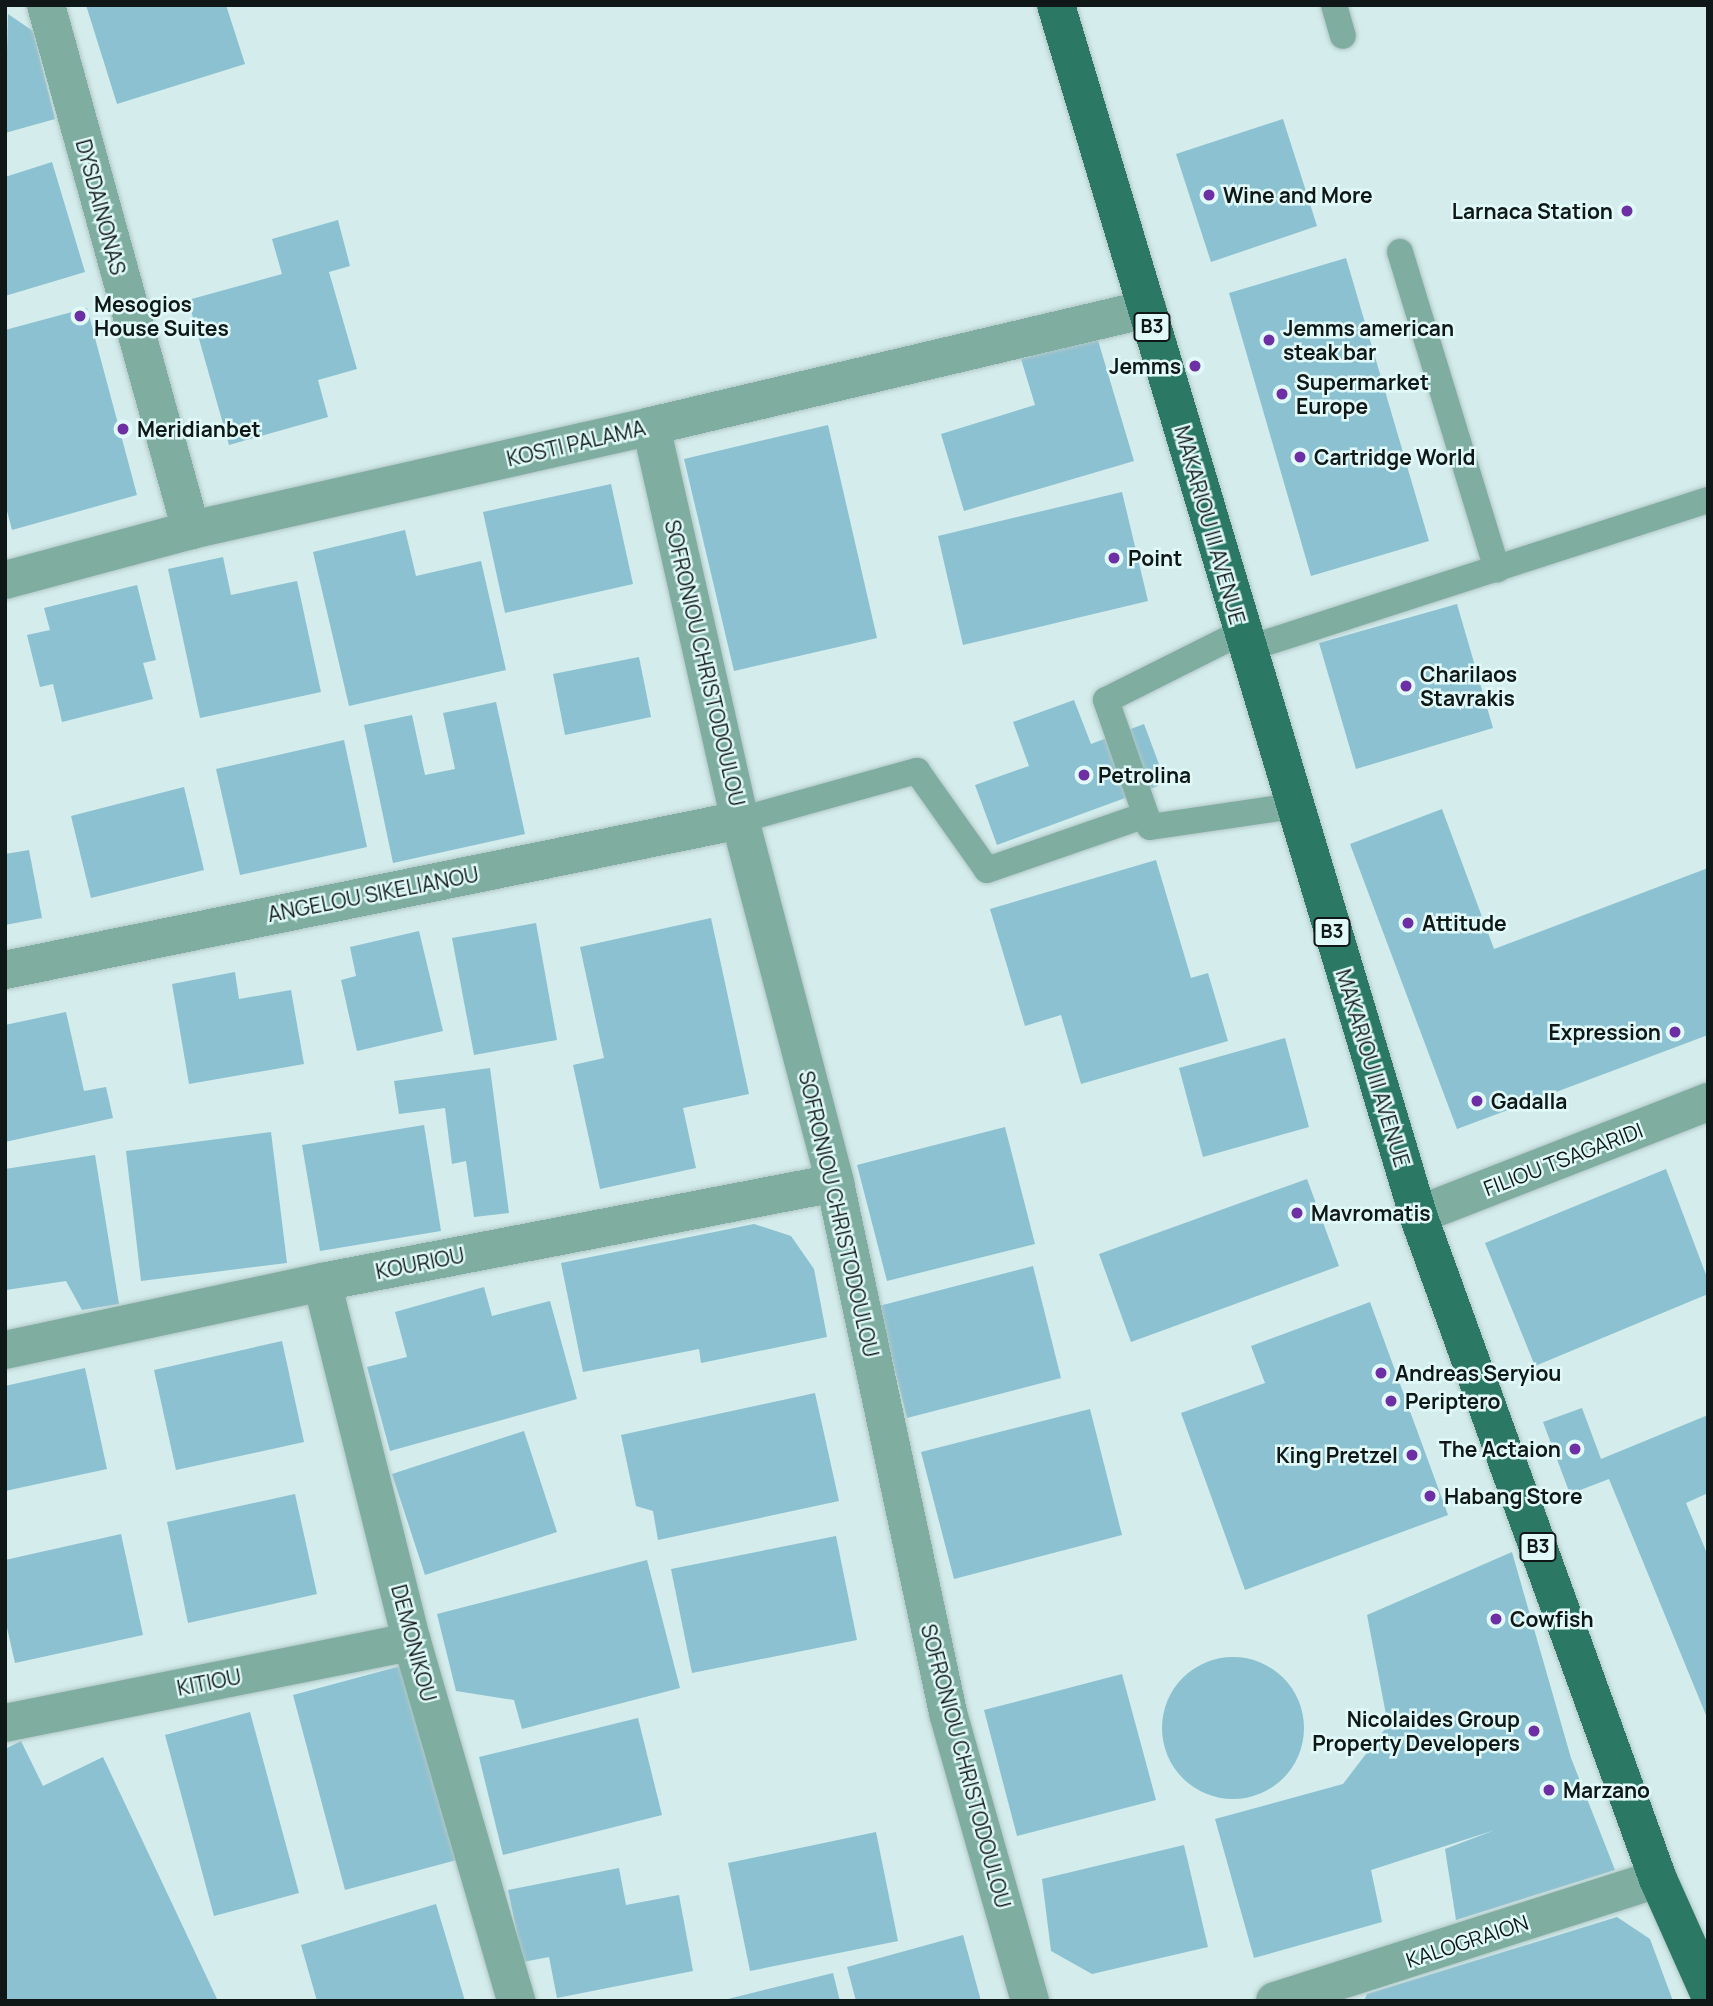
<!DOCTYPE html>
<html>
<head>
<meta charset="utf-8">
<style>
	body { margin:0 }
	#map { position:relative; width:1713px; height:2006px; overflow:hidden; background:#d4ecec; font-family:Manrope,sans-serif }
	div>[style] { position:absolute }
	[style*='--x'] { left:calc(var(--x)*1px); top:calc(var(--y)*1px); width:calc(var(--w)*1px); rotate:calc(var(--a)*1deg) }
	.building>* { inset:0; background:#8cc1d1 }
	.round { border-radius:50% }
	.roads { filter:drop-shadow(0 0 2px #b1c6c6) drop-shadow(0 0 2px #b1c6c6) }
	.lane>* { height:26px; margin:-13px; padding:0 13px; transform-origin:13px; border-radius:13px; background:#7fad9f }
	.street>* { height:38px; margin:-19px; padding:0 19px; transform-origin:19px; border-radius:19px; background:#7fad9f }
	.primary>* { height:38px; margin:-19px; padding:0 19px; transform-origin:19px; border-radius:19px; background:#2b7865 }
	.dots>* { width:19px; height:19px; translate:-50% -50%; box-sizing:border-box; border:4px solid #e1f9f9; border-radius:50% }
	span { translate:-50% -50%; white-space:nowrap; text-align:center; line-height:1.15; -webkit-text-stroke:5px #e1f9f9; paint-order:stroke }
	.shield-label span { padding:2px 5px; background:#e1f9f9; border:2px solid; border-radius:5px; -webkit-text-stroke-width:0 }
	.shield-label { font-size:19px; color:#0f1817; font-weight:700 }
	.poi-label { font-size:21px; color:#0f1817; font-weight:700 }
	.left { translate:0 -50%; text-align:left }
	.right { translate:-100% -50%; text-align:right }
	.street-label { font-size:21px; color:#0f1817 }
	.frame { position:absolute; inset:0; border:7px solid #0f1817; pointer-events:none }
</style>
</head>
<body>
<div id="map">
	<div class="building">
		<div style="clip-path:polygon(86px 5px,226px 5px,245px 64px,117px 104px)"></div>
		<div style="clip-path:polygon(8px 14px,33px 31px,55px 119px,5px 133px)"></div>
		<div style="clip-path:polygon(1283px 119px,1317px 226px,1211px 262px,1176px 154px)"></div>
		<div style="clip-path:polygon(52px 162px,85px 272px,5px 296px,5px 177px)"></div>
		<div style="clip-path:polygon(338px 220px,350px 266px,329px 272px,357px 369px,318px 380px,328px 417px,229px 445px,188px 300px,282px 274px,272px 239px)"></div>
		<div style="clip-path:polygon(1346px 258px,1429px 541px,1311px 576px,1229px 293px)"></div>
		<div style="clip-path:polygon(87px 308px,137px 495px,12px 530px,5px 503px,5px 330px)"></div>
		<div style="clip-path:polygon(1097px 337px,1134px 461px,964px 511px,941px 434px,1035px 405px,1021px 359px)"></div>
		<div style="clip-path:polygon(828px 425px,877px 638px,734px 671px,684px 459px)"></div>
		<div style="clip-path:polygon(611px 484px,633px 584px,505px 613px,483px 512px)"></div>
		<div style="clip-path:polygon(1122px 492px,1148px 601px,963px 645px,938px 536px)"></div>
		<div style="clip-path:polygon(405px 530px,416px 576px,481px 561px,506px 670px,349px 706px,313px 552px)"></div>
		<div style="clip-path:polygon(223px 557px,231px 595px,297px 581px,321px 692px,200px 718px,168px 569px)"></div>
		<div style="clip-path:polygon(137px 585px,156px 660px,143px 663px,153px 699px,62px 722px,53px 684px,40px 687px,27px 635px,50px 630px,44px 608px)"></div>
		<div style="clip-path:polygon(1457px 604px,1493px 728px,1356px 769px,1319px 643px)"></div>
		<div style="clip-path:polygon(639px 657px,651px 717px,565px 735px,553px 674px)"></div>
		<div style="clip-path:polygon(1074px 700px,1091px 744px,1144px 724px,1166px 783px,997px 845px,975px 785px,1029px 766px,1013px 722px)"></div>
		<div style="clip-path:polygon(496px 702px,525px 834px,393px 863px,364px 725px,412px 715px,425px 775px,455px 769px,443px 713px)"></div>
		<div style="clip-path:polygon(344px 740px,367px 847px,240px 875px,216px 769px)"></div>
		<div style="clip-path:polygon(184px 787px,204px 870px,91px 898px,71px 816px)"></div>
		<div style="clip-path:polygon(1442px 809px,1494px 949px,1708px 868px,1708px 1035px,1457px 1129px,1350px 844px)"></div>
		<div style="clip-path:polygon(29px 850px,42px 918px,5px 925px,5px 854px)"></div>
		<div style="clip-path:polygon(1156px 860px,1191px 978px,1208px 973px,1228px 1041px,1081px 1084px,1061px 1015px,1025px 1026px,990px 909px)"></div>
		<div style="clip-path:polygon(711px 918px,749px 1094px,683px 1108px,696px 1168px,600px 1189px,573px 1065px,604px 1058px,580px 947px)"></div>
		<div style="clip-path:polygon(536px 923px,557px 1040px,474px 1055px,452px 938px)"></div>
		<div style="clip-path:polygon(419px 931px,443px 1031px,357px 1051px,341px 980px,356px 976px,350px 947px)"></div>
		<div style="clip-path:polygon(235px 972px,239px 999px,291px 990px,304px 1064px,189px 1084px,172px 984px)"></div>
		<div style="clip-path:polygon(66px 1012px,84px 1091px,106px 1087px,113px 1118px,5px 1142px,5px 1025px)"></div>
		<div style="clip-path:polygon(1285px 1038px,1309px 1127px,1203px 1157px,1179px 1068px)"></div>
		<div style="clip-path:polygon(490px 1068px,509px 1213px,474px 1217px,466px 1161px,452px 1164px,445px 1108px,399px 1114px,394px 1081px)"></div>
		<div style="clip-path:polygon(424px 1125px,441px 1231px,320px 1251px,302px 1145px)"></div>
		<div style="clip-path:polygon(1005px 1127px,1035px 1244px,887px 1281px,857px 1165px)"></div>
		<div style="clip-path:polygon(271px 1132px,287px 1263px,141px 1281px,126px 1151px)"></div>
		<div style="clip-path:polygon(95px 1155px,119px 1304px,82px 1310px,66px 1281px,6px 1290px,5px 1169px)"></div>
		<div style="clip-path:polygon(1666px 1169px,1708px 1280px,1708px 1294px,1535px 1366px,1485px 1243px)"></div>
		<div style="clip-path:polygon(1307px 1179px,1339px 1266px,1131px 1342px,1099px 1254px)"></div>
		<div style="clip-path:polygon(754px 1224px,791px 1236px,814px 1269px,827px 1337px,701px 1363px,699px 1349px,583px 1372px,561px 1263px)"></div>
		<div style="clip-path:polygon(1033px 1266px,1061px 1378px,907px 1418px,879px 1306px)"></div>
		<div style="clip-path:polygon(484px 1287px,492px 1316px,550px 1301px,577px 1399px,390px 1451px,367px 1367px,407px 1357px,395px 1312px)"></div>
		<div style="clip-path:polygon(1370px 1302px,1448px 1515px,1245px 1590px,1181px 1413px,1265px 1383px,1251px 1346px)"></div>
		<div style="clip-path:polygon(282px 1341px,304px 1442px,176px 1470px,154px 1370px)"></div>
		<div style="clip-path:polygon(85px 1368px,107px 1469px,5px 1491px,5px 1386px)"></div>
		<div style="clip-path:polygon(815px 1393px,839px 1501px,658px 1540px,653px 1511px,636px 1506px,621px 1435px)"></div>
		<div style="clip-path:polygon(1582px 1408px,1601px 1459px,1708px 1415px,1708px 1493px,1686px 1503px,1708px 1556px,1708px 1720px,1609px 1479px,1570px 1494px,1543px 1422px)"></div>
		<div style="clip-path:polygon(1090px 1409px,1122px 1535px,954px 1579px,921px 1452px)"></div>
		<div style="clip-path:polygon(524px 1431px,557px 1532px,425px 1575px,392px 1474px)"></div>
		<div style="clip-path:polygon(295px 1494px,317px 1594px,188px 1623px,167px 1522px)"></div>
		<div style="clip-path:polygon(121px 1534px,143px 1635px,15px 1663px,5px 1619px,5px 1560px)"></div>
		<div style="clip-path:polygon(836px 1536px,857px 1640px,692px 1673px,671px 1569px)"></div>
		<div style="clip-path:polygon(1512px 1552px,1571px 1758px,1615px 1870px,1456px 1920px,1445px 1849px,1495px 1830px,1371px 1870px,1382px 1922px,1254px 1958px,1215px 1819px,1343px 1784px,1388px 1725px,1367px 1615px)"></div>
		<div style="clip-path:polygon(647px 1560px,680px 1688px,522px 1729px,514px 1700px,456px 1691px,437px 1614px)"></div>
		<div class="round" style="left:1162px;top:1657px;width:142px;height:142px"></div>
		<div style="clip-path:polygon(412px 1663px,464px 1858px,345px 1890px,293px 1695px)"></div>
		<div style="clip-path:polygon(1122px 1674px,1156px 1800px,1017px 1836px,984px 1710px)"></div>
		<div style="clip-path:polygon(250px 1712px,299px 1893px,214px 1916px,165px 1735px)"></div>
		<div style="clip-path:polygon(638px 1718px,662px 1815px,503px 1855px,479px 1757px)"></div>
		<div style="clip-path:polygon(21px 1741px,43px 1786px,103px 1757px,218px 2001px,5px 2001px,5px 1749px)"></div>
		<div style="clip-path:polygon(876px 1832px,898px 1941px,750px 1971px,728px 1863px)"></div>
		<div style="clip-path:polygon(1184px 1845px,1208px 1947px,1092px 1974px,1051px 1951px,1042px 1879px)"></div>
		<div style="clip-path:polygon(619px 1868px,626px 1905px,679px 1895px,693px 1971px,557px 1998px,549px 1957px,523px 1962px,508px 1890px)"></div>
		<div style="clip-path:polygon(436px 1904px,465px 2001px,317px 2001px,301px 1945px)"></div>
		<div style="clip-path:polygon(1617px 1917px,1650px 1939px,1673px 2001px,1364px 2001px,1367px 1994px)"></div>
		<div style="clip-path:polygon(963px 1935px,981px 2001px,856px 2001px,847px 1967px)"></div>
		<div style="clip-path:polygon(833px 1973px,840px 2001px,724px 2001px,724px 2000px)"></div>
	</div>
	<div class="roads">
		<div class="lane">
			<div style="--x:1334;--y:5;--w:32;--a:74"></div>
			<div style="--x:1400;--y:252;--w:332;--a:73"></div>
			<div style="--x:1242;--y:632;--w:152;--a:153.4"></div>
			<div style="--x:1106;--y:700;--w:134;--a:70.9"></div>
			<div style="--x:1150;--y:827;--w:146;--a:-8.3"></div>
			<div style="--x:1247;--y:649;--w:484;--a:-17.9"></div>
			<div style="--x:740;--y:820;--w:184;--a:-15.5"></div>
			<div style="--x:917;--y:771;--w:121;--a:54.7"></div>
			<div style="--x:987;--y:870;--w:168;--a:-19.1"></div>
		</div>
		<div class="street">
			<div style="--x:46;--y:5;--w:545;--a:74.56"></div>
			<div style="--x:651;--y:426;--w:404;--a:77.3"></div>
			<div style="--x:740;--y:820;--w:375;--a:75.3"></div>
			<div style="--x:835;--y:1183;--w:542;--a:77.96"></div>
			<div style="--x:948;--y:1713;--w:299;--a:74.1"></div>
			<div style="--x:5;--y:580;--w:193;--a:-15"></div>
			<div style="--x:191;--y:530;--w:472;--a:-12.7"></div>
			<div style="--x:651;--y:426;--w:510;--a:-13.27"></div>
			<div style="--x:5;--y:970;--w:750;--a:-11.53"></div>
			<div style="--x:1418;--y:1215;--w:311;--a:-21.3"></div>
			<div style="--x:322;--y:1282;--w:371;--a:76"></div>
			<div style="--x:412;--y:1642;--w:374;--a:73.8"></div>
			<div style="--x:5;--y:1350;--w:324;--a:-12.1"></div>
			<div style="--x:322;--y:1282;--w:522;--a:-10.92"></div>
			<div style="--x:5;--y:1723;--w:415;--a:-11.3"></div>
			<div style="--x:1275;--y:2001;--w:402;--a:-17.7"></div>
		</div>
		<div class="primary">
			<div style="--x:1056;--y:5;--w:1263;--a:73.34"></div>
			<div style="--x:1418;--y:1215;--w:706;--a:70.13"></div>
			<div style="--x:1658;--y:1879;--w:123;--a:65.9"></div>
		</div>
	</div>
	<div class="dots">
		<div style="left:1209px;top:195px;background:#6e2fa4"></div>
		<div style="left:1627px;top:211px;background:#6e2fa4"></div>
		<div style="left:80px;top:316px;background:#6e2fa4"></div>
		<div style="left:1269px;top:340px;background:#6e2fa4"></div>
		<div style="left:1195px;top:366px;background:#6e2fa4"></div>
		<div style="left:1282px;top:394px;background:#6e2fa4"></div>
		<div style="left:123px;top:429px;background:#6e2fa4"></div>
		<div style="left:1300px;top:457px;background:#6e2fa4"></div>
		<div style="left:1114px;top:558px;background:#6e2fa4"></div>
		<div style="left:1406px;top:686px;background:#6e2fa4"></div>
		<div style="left:1084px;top:775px;background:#6e2fa4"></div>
		<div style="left:1408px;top:923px;background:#6e2fa4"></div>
		<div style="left:1675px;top:1032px;background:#6e2fa4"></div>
		<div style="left:1477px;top:1101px;background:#6e2fa4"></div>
		<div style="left:1297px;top:1213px;background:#6e2fa4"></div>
		<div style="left:1381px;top:1373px;background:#6e2fa4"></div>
		<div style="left:1391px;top:1401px;background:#6e2fa4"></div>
		<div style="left:1575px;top:1449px;background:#6e2fa4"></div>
		<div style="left:1412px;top:1455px;background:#6e2fa4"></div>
		<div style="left:1430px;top:1496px;background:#6e2fa4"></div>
		<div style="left:1496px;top:1619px;background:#6e2fa4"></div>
		<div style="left:1534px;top:1731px;background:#6e2fa4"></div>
		<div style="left:1549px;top:1790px;background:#6e2fa4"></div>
	</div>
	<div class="shield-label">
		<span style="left:1152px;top:327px">B3</span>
		<span style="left:1332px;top:932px">B3</span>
		<span style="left:1538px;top:1547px">B3</span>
	</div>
	<div class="poi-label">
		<span class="left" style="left:1223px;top:195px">Wine and More</span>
		<span class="right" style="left:1613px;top:211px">Larnaca Station</span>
		<span class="left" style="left:94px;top:316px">Mesogios<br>House Suites</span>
		<span class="left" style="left:1283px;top:340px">Jemms american<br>steak bar</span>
		<span class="right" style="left:1181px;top:366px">Jemms</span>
		<span class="left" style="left:1296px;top:394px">Supermarket<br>Europe</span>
		<span class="left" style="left:137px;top:429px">Meridianbet</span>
		<span class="left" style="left:1314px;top:457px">Cartridge World</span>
		<span class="left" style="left:1128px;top:558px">Point</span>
		<span class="left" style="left:1420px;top:686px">Charilaos<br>Stavrakis</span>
		<span class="left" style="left:1098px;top:775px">Petrolina</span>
		<span class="left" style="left:1422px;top:923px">Attitude</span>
		<span class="right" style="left:1661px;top:1032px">Expression</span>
		<span class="left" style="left:1491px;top:1101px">Gadalla</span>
		<span class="left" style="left:1311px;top:1213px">Mavromatis</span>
		<span class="left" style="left:1395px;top:1373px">Andreas Seryiou</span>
		<span class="left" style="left:1405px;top:1401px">Periptero</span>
		<span class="right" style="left:1561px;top:1449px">The Actaion</span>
		<span class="right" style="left:1398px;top:1455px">King Pretzel</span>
		<span class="left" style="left:1444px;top:1496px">Habang Store</span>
		<span class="left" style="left:1510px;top:1619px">Cowfish</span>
		<span class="right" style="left:1520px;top:1731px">Nicolaides Group<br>Property Developers</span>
		<span class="left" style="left:1563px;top:1790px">Marzano</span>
	</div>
	<div class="street-label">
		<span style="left:101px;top:207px;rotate:75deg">DYSDAINONAS</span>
		<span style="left:576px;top:443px;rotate:-13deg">KOSTI PALAMA</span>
		<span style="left:1210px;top:525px;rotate:74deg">MAKARIOU III AVENUE</span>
		<span style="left:705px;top:663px;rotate:77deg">SOFRONIOU CHRISTODOULOU</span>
		<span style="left:373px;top:894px;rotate:-11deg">ANGELOU SIKELIANOU</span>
		<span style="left:1373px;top:1068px;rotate:73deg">MAKARIOU III AVENUE</span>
		<span style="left:1563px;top:1159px;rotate:-21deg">FILIOU TSAGARIDI</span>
		<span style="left:839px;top:1214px;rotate:77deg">SOFRONIOU CHRISTODOULOU</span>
		<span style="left:420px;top:1263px;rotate:-11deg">KOURIOU</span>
		<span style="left:414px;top:1643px;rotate:75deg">DEMONIKOU</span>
		<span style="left:209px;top:1682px;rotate:-11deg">KITIOU</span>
		<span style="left:966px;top:1766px;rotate:75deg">SOFRONIOU CHRISTODOULOU</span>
		<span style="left:1467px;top:1941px;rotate:-18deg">KALOGRAION</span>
	</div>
	<div class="frame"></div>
</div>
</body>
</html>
